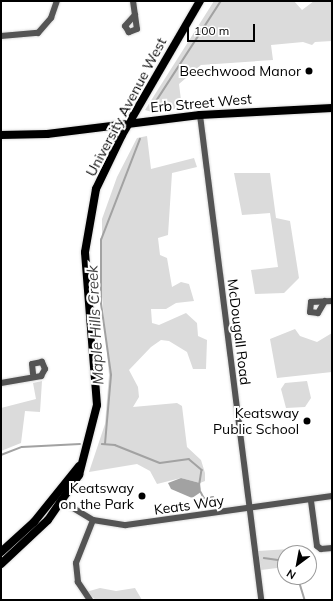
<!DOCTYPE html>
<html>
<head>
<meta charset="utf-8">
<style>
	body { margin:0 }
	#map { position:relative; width:333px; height:601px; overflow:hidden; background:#fff; font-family:Mulish,sans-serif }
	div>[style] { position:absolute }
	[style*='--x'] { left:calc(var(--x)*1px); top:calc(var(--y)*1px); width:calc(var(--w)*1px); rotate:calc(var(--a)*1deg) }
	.green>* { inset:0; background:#dbdbdb }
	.water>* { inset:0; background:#a2a2a2 }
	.stream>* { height:1.5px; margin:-0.75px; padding:0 0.75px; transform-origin:0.75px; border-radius:0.75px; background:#a2a2a2 }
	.roads { filter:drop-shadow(0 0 1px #dbdbdb) drop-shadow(0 0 1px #dbdbdb) }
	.minor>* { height:6px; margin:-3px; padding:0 3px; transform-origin:3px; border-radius:3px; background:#545454 }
	.major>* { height:8px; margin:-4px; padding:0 4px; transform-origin:4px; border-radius:4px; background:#000 }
	.dots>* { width:11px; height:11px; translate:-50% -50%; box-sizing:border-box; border:2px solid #fff; border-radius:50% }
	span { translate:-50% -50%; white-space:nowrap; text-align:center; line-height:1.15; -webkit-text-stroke:4px #fff; paint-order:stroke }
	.poi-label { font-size:14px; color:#000 }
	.right { translate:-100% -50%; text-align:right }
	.street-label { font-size:14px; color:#000 }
	.water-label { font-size:15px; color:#434343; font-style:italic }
	.frame { position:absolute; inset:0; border:2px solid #000; pointer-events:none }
	.north { position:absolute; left:277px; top:545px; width:40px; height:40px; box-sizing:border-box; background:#fff; border:1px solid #999; border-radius:50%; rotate:212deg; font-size:11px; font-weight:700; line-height:16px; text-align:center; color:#000 }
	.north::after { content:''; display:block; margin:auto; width:14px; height:18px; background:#000; clip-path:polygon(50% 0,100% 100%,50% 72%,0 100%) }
	.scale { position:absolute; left:187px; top:24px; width:68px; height:18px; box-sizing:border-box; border:2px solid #000; border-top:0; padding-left:5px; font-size:12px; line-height:14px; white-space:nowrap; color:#000; -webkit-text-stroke:3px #fff; paint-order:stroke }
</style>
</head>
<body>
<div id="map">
	<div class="green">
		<div style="clip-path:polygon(214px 1px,294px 1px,302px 10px,314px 1px,332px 1px,332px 41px,315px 42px,312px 45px,303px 42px,271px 45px,273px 60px,201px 65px,179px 84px,182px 108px,152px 112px,145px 110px)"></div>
		<div style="clip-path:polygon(147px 136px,151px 169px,194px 158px,197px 167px,172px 173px,168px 235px,158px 238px,160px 255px,167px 258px,172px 287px,181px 282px,189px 284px,194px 301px,176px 303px,166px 309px,151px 309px,152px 323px,159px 325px,186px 313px,197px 323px,198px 336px,207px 340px,206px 369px,193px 369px,187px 352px,169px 341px,161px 340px,151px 347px,129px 370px,138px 387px,139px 397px,133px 407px,177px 403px,182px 406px,187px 447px,201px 460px,205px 473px,205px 481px,200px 483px,181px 478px,157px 484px,150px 471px,137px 464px,89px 472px,105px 424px,109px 375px,102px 297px,102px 219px,117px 177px,137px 138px)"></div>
		<div style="clip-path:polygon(234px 173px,270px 173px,276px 218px,290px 221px,299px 278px,284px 293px,255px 294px,251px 270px,278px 267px,270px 213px,242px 215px)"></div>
		<div style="clip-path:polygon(295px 329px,300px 336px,317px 342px,332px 333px,332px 372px,277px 378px,270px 339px)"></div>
		<div style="clip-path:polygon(42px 381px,40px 412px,25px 411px,21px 443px,1px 451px,1px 408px,36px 399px,33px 383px)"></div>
		<div style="clip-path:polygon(307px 381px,311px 398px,305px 407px,286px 408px,281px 389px,285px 383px)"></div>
		<div style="clip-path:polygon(289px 549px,290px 553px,285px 553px,285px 567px,261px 570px,258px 551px)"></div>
		<div style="clip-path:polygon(100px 588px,116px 591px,135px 588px,142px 600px,96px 600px,86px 592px)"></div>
	</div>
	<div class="water">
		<div style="clip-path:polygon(181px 478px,200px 483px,201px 492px,192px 498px,171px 489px,168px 483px)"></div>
	</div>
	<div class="stream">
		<div style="--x:151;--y:109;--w:129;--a:-57.1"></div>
		<div style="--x:102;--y:444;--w:13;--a:4"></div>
		<div style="--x:115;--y:445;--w:48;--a:21.8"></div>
		<div style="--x:160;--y:463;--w:29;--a:-8"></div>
		<div style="--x:189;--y:459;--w:17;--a:40"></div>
		<div style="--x:202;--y:470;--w:13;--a:99"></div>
		<div style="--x:105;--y:444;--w:69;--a:-85"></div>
		<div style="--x:111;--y:375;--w:72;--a:-98"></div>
		<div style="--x:101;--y:304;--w:64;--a:-90"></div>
		<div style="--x:101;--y:240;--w:108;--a:-68.9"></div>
		<div style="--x:1;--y:455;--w:22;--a:-21"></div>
		<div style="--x:22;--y:447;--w:58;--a:-3"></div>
		<div style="--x:201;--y:492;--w:7;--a:63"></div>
		<div style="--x:204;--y:498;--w:9;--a:-6"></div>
		<div style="--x:213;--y:497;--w:9;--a:36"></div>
		<div style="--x:264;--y:558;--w:21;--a:8"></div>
		<div style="--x:298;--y:577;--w:24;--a:73"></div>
	</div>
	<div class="roads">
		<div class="minor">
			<div style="--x:133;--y:1;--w:28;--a:82"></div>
			<div style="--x:137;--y:29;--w:9;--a:159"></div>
			<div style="--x:129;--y:32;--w:7;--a:-124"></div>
			<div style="--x:125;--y:26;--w:15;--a:-48"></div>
			<div style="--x:1;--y:36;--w:37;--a:-5"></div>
			<div style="--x:38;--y:33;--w:20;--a:-49"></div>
			<div style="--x:51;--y:18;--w:18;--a:-71"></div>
			<div style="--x:200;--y:115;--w:489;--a:82.8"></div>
			<div style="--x:325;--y:301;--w:14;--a:120"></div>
			<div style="--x:318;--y:313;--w:8;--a:-173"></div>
			<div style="--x:310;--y:312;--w:10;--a:-84"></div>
			<div style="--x:311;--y:302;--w:21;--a:-3"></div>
			<div style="--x:1;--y:383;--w:41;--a:-9.9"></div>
			<div style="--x:41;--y:376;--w:8;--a:-60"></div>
			<div style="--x:45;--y:369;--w:8;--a:-113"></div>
			<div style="--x:42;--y:362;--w:10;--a:169"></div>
			<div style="--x:32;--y:364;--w:10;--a:84"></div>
			<div style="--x:58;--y:499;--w:41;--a:31"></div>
			<div style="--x:93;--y:520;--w:33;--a:9"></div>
			<div style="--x:126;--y:525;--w:208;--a:-8"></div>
			<div style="--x:311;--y:501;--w:45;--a:82.4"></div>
			<div style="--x:317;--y:546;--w:5;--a:37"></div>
			<div style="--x:321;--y:549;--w:11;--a:-5"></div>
			<div style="--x:90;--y:600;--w:22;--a:-124"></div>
			<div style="--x:78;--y:582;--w:19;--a:-96"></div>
			<div style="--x:76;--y:563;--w:46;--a:-68.4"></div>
		</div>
		<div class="major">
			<div style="--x:1;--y:135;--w:46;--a:-1.2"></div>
			<div style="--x:47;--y:134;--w:154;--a:-7.1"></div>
			<div style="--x:200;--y:115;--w:132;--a:-3"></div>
			<div style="--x:1;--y:552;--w:45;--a:-42.3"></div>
			<div style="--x:34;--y:522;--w:72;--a:-51.2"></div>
			<div style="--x:1;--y:564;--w:64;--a:-43.1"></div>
			<div style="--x:48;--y:520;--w:55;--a:-55.4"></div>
			<div style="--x:79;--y:475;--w:72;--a:-75.6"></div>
			<div style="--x:97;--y:405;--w:153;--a:-94.5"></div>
			<div style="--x:85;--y:252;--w:64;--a:-80.1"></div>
			<div style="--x:96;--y:189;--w:60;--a:-64.3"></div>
			<div style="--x:122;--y:135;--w:155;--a:-59.8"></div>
		</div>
	</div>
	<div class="dots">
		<div style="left:309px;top:71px;background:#000"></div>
		<div style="left:307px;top:421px;background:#000"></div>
		<div style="left:142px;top:496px;background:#000"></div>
	</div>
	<div class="poi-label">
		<span class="right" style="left:301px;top:71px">Beechwood Manor</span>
		<span class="right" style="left:299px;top:421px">Keatsway<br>Public School</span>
		<span class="right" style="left:134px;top:496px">Keatsway<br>on the Park</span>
	</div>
	<div class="street-label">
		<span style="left:201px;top:103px;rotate:-5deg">Erb Street West</span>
		<span style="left:126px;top:107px;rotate:-62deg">University Avenue West</span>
		<span style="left:239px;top:332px;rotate:83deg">McDougall Road</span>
		<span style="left:189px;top:505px;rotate:-8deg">Keats Way</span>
	</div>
	<div class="water-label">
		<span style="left:95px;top:325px;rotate:-93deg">Maple Hills Creek</span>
	</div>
	<div class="frame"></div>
	<div class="north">N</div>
	<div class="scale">100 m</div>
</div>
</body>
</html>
